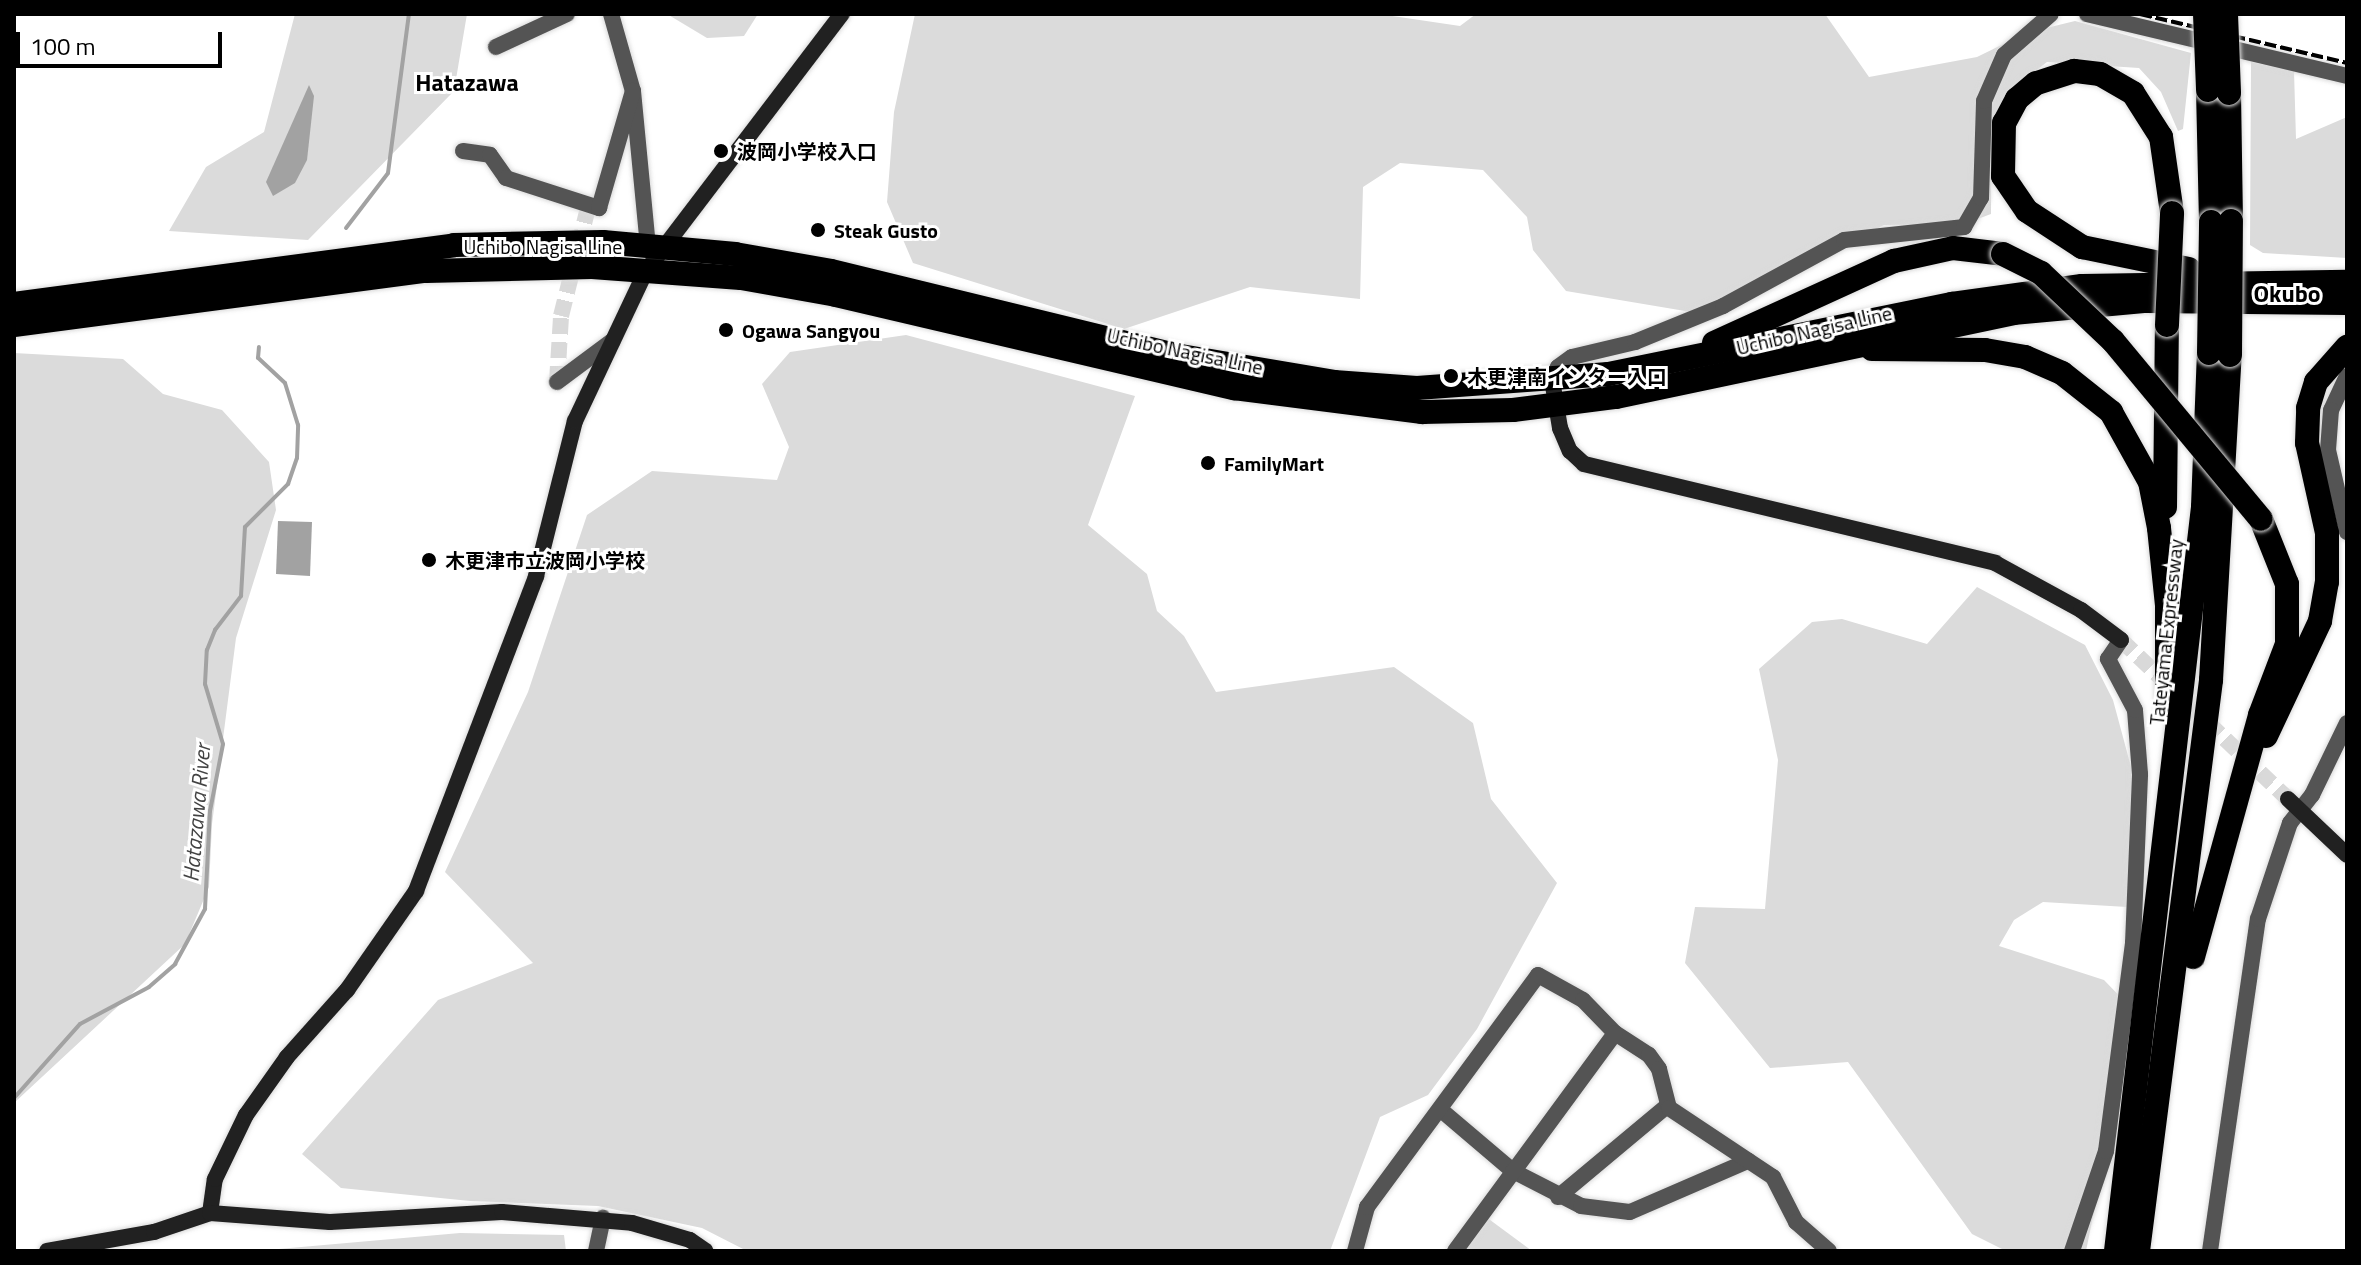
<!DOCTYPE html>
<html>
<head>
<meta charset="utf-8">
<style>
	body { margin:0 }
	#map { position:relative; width:2361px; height:1265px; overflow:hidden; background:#fff; font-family:"Titillium Web","Noto Sans JP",sans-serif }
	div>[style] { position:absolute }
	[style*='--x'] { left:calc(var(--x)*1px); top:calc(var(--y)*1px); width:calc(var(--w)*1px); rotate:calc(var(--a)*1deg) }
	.green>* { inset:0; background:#dbdbdb }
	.water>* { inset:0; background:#a2a2a2 }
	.stream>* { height:4px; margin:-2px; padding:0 2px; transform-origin:2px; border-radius:2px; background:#a2a2a2 }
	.street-tunnel>* { height:16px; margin-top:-8px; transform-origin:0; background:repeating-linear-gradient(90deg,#d9d9d9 0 16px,transparent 0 24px) }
	.secondary-tunnel>* { height:16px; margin-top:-8px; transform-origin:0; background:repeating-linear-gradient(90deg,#d9d9d9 0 16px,transparent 0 24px) }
	.roads { filter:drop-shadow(0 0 2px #dbdbdb) drop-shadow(0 0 2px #dbdbdb) }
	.street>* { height:16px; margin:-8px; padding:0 8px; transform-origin:8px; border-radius:8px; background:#545454 }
	.secondary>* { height:16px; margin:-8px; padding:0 8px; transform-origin:8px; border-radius:8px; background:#212121 }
	.highway>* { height:24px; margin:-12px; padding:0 12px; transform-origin:12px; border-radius:12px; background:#000 }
	.rail>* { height:4px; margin-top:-2px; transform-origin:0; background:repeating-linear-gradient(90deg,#000 0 12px,transparent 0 16px) }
	.bridges { filter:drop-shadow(0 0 2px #dbdbdb) drop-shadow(0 0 2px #dbdbdb) }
	.highway-bridge>* { height:24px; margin:-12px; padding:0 12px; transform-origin:12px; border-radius:12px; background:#000 }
	.dots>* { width:22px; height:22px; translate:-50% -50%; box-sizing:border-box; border:4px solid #fff; border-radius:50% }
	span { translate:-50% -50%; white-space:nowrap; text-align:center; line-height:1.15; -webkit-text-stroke:6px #fff; paint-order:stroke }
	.poi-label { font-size:20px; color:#000; font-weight:700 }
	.left { translate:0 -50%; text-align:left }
	.street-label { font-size:20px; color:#000 }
	.water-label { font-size:22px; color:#434343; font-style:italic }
	.quarter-label { font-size:24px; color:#000; font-weight:700 }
	.frame { position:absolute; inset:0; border:16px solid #000; pointer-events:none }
	.scale { position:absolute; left:16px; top:32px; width:206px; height:36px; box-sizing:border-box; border:4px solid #000; border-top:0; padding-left:10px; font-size:24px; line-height:28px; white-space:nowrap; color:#000; -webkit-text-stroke:6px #fff; paint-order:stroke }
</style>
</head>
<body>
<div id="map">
	<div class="green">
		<div style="clip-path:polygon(295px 14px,467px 14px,454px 91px,308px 240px,169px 231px,206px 167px,264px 132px)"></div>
		<div style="clip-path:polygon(667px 14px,758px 14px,744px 36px,707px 38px)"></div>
		<div style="clip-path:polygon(915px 14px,1379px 14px,1460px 26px,1476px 14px,1825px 14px,1869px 77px,1977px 57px,2026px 33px,2075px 21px,2191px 53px,2183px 129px,2178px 131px,2161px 92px,2139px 68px,2047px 62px,2006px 94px,1991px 168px,1991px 214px,1964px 224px,1884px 225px,1703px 314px,1566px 291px,1533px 250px,1527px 217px,1483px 170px,1400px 163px,1363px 187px,1360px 299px,1250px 287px,1124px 329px,913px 263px,887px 202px,894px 112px)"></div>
		<div style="clip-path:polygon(2251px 62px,2294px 71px,2296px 139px,2347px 117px,2347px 258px,2263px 253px,2250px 245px)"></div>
		<div style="clip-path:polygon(906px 335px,1135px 396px,1088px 525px,1147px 574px,1157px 611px,1184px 636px,1216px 692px,1394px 667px,1473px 723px,1491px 799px,1557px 883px,1477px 1029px,1428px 1095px,1380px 1117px,1330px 1251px,747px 1251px,702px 1228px,598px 1206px,470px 1201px,341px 1188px,302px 1154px,438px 1000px,533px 963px,445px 872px,528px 692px,587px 515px,652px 471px,777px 480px,789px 447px,762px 384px,790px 352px)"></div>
		<div style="clip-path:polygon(14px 353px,123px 359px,163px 394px,222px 410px,269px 462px,276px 510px,236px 638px,212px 824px,209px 887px,185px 944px,14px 1103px)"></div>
		<div style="clip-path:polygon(1977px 587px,2085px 645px,2113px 700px,2141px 804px,2144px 908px,2043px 902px,2014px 920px,1999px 946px,2104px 980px,2134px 1011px,2086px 1251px,2006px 1251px,1972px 1234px,1848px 1062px,1770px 1068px,1685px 963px,1695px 907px,1765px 909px,1778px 760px,1759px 669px,1812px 622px,1842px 619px,1927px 644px)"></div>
		<div style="clip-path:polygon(1482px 1214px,1532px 1251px,1468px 1251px,1459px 1245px)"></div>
		<div style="clip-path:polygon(460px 1233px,564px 1235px,566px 1251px,256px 1251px)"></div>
	</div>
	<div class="water">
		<div style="clip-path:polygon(309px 85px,314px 96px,307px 160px,295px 183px,273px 196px,266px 182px)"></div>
		<div style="clip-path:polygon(278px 521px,312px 522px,310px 576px,276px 574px)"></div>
	</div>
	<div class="stream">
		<div style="--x:346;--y:228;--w:69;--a:-52.6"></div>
		<div style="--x:388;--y:173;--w:160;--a:-82.5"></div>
		<div style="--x:14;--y:1098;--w:99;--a:-48.3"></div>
		<div style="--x:80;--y:1024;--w:78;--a:-28.2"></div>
		<div style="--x:149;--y:987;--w:35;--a:-41"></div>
		<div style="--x:175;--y:964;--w:63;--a:-61.4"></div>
		<div style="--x:205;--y:909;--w:98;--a:-87.1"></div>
		<div style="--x:210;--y:811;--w:68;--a:-79"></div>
		<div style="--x:223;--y:744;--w:63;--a:-106.7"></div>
		<div style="--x:205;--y:684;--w:34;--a:-87"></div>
		<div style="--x:207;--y:650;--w:22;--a:-68"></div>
		<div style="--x:215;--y:630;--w:43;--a:-52.6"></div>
		<div style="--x:241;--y:596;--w:69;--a:-86.7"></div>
		<div style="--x:245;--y:527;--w:61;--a:-45"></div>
		<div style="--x:288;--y:484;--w:28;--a:-71"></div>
		<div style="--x:297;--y:458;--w:33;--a:-88"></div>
		<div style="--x:298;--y:425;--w:44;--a:-107.2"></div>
		<div style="--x:285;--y:383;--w:37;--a:-137"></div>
		<div style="--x:258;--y:358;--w:11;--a:-85"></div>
	</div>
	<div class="street-tunnel">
		<div style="--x:557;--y:382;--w:66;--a:-86.5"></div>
		<div style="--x:561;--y:316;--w:111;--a:-76"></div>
	</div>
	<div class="secondary-tunnel">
		<div style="--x:2121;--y:640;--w:231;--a:43.6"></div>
	</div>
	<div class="roads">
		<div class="street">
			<div style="--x:611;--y:14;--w:80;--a:74.1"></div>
			<div style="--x:633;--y:91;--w:157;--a:84.5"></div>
			<div style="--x:2087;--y:14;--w:267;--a:13.4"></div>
			<div style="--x:496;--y:47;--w:78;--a:-24.9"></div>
			<div style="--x:463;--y:151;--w:27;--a:8"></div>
			<div style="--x:490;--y:155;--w:28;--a:55"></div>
			<div style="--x:506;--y:178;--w:98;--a:17.9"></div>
			<div style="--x:599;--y:208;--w:122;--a:-73.8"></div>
			<div style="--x:2347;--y:376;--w:38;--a:115"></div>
			<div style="--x:2331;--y:410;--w:40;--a:94.3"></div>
			<div style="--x:2328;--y:450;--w:84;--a:77"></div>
			<div style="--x:1552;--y:380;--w:14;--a:-65"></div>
			<div style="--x:1558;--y:367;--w:17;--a:-36"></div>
			<div style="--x:1572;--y:357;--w:65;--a:-13.4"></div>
			<div style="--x:1635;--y:342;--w:95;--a:-22.2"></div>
			<div style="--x:1723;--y:306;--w:138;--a:-28.6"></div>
			<div style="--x:1844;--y:240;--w:121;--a:-6.2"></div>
			<div style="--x:1964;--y:227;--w:34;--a:-60"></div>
			<div style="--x:1981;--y:198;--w:97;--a:-88.2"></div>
			<div style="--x:1984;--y:101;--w:50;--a:-66.5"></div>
			<div style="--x:2004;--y:55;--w:62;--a:-41.1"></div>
			<div style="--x:557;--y:382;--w:69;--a:-36.7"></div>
			<div style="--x:1441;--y:1110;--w:94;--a:40.3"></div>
			<div style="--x:1513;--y:1171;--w:76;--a:27.2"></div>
			<div style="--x:1581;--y:1206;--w:49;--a:7"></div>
			<div style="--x:1630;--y:1212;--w:129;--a:-23.4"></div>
			<div style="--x:1558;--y:1197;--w:143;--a:-39.9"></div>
			<div style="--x:596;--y:1251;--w:34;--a:-78"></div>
			<div style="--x:1355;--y:1251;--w:46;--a:-74.7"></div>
			<div style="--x:1367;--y:1207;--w:288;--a:-53.6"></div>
			<div style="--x:1538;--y:975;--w:51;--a:29.1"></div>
			<div style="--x:1583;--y:1000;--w:46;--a:45.9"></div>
			<div style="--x:1615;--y:1033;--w:40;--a:32.9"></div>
			<div style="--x:1649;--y:1055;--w:17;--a:54"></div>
			<div style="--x:1659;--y:1069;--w:40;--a:75.6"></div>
			<div style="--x:1669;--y:1108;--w:125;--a:33.6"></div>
			<div style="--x:1773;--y:1177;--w:51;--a:62.9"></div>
			<div style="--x:1796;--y:1222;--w:44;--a:41.3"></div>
			<div style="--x:1455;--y:1251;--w:270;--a:-53.7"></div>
			<div style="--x:2072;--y:1251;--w:106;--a:-71.2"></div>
			<div style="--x:2106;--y:1151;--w:210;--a:-82.6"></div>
			<div style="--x:2133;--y:943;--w:169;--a:-87.6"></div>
			<div style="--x:2140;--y:774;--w:64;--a:-94.5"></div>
			<div style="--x:2135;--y:710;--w:58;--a:-117.9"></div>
			<div style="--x:2108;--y:659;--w:23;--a:-56"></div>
			<div style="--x:2210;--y:1251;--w:335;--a:-81.8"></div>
			<div style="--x:2258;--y:919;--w:101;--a:-71.6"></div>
			<div style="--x:2290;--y:823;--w:36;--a:-52"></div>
			<div style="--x:2312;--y:795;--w:80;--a:-64.1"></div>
		</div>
		<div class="secondary">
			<div style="--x:1552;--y:380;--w:49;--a:80.5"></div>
			<div style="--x:1560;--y:428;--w:25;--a:67"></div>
			<div style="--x:1570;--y:451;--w:19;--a:43"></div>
			<div style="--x:1584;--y:464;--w:423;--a:13.5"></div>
			<div style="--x:1995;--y:563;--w:98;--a:28.7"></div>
			<div style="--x:2081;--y:610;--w:50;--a:36.9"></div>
			<div style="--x:2288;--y:799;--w:81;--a:43.5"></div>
			<div style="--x:210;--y:1213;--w:34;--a:-82"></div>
			<div style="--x:215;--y:1179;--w:71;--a:-64.2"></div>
			<div style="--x:246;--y:1115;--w:71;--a:-54.7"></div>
			<div style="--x:287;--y:1057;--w:90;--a:-48.2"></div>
			<div style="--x:347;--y:990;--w:121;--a:-55.1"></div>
			<div style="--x:416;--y:891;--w:337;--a:-69.1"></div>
			<div style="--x:536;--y:576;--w:160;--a:-75.9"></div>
			<div style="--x:575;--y:421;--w:166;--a:-64.7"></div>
			<div style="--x:646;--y:271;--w:323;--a:-52.7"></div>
			<div style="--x:47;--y:1251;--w:109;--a:-10.1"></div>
			<div style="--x:154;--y:1232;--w:59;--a:-18.7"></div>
			<div style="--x:210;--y:1213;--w:120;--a:4.3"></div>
			<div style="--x:330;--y:1222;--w:172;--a:-3.3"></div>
			<div style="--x:502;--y:1212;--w:130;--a:4.8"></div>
			<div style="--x:632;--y:1223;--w:60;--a:16.3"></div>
			<div style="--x:690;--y:1240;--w:19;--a:35"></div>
		</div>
		<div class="highway">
			<div style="--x:2208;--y:90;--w:132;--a:88.7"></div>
			<div style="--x:2229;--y:93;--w:128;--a:89.1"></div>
			<div style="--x:2172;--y:213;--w:77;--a:-98.2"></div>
			<div style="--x:2161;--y:137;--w:52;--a:-122.5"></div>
			<div style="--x:2133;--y:93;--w:38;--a:-150"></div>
			<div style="--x:2100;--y:74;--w:26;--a:-173"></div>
			<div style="--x:2074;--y:71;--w:40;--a:162"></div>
			<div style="--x:2036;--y:83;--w:25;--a:140"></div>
			<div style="--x:2017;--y:99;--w:27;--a:118"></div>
			<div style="--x:2004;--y:123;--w:53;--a:91.1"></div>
			<div style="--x:2003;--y:176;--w:42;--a:55.6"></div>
			<div style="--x:2027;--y:211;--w:66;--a:33.2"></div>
			<div style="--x:2082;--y:247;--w:109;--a:11.6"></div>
			<div style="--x:14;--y:304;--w:444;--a:-7.6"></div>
			<div style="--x:454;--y:245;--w:149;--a:-1.2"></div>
			<div style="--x:603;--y:242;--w:133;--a:5.2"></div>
			<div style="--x:735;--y:254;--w:97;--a:10"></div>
			<div style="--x:831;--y:271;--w:354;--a:13.7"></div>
			<div style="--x:1175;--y:355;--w:161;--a:9.6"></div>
			<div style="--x:1334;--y:382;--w:83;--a:4.1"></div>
			<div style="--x:1417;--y:388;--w:192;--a:-4.2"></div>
			<div style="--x:1608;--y:374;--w:351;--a:-11.5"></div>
			<div style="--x:1952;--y:304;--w:131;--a:-7.9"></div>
			<div style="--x:2082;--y:286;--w:265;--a:-0.9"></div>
			<div style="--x:14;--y:325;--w:416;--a:-7.5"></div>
			<div style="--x:426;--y:271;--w:166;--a:-1.4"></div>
			<div style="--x:592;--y:267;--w:149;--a:4.2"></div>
			<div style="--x:741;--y:278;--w:97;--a:10.1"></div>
			<div style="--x:836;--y:295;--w:409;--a:13.2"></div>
			<div style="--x:1234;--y:388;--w:190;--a:7.3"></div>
			<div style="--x:1422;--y:412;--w:91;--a:-1.3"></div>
			<div style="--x:1513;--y:410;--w:104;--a:-7.2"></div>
			<div style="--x:1616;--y:397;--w:406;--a:-11.9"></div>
			<div style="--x:2013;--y:313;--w:134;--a:-5.2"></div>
			<div style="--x:2146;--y:301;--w:201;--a:0.6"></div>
			<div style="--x:1714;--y:343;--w:198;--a:-24.5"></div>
			<div style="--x:1894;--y:261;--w:60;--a:-12.4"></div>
			<div style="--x:1953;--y:248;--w:50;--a:6.8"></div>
			<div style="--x:1872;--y:349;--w:113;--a:0.5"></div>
			<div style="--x:1985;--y:350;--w:41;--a:9.9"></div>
			<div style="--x:2025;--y:357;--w:40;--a:23.4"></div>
			<div style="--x:2062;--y:373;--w:63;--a:38.5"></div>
			<div style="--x:2111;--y:412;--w:80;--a:60.9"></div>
			<div style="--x:2150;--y:482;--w:47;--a:78.9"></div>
			<div style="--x:2159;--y:528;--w:77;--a:84.1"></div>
			<div style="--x:2167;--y:605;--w:102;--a:90"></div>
			<div style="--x:2165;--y:507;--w:182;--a:-89.4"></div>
			<div style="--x:2266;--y:736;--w:127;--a:-64.8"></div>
			<div style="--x:2320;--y:621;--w:40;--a:-80"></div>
			<div style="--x:2327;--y:582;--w:49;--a:-90"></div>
			<div style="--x:2327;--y:533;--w:92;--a:-102.5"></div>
			<div style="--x:2307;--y:443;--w:35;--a:-88"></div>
			<div style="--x:2308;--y:408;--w:27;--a:-73"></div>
			<div style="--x:2316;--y:382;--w:47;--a:-48.5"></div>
			<div style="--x:2193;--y:957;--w:251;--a:-74.5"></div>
			<div style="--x:2260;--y:715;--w:76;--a:-69.2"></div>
			<div style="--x:2287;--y:644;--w:60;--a:-90"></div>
			<div style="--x:2287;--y:584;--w:70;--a:-111.8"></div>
			<div style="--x:2116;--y:1251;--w:749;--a:-83.33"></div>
			<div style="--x:2203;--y:507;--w:154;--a:-87.8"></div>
			<div style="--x:2138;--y:1251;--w:576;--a:-82.71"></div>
			<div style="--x:2211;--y:680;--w:326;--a:-86.7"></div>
		</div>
	</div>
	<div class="rail">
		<div style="--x:2140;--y:14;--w:213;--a:13.3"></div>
		<div style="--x:2193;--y:14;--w:36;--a:14"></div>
	</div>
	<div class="bridges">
		<div class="highway-bridge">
			<div style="--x:2205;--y:14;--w:76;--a:87.7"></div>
			<div style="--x:2226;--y:14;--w:79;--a:87.8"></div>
			<div style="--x:2003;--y:254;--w:42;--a:26.6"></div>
			<div style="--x:2041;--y:273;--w:99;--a:43.4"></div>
			<div style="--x:2113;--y:341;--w:231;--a:50.3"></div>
			<div style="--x:2167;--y:325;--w:112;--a:-87.4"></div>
			<div style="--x:2209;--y:353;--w:131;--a:-89.1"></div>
			<div style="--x:2230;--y:355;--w:134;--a:-89.6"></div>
		</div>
	</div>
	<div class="dots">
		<div style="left:721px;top:151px;background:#000"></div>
		<div style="left:818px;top:230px;background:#000"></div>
		<div style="left:726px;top:330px;background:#000"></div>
		<div style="left:1451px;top:376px;background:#000"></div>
		<div style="left:1208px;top:463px;background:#000"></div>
		<div style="left:429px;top:560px;background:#000"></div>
	</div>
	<div class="poi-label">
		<span class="left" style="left:737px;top:151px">波岡小学校入口</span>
		<span class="left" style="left:834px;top:230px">Steak Gusto</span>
		<span class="left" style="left:742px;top:330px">Ogawa Sangyou</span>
		<span class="left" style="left:1467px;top:376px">木更津南インター入口</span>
		<span class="left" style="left:1224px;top:463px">FamilyMart</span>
		<span class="left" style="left:445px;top:560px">木更津市立波岡小学校</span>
	</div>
	<div class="street-label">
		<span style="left:543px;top:246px">Uchibo Nagisa Line</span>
		<span style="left:1814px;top:330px;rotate:-13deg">Uchibo Nagisa Line</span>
		<span style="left:1185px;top:351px;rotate:12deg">Uchibo Nagisa Line</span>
		<span style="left:2166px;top:632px;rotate:-84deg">Tateyama Expressway</span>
	</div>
	<div class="water-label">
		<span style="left:197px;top:813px;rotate:-85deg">Hatazawa River</span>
	</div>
	<div class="quarter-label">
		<span style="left:467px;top:83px">Hatazawa</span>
		<span style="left:2287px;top:294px">Okubo</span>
	</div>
	<div class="frame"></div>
	<div class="scale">100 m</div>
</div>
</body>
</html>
